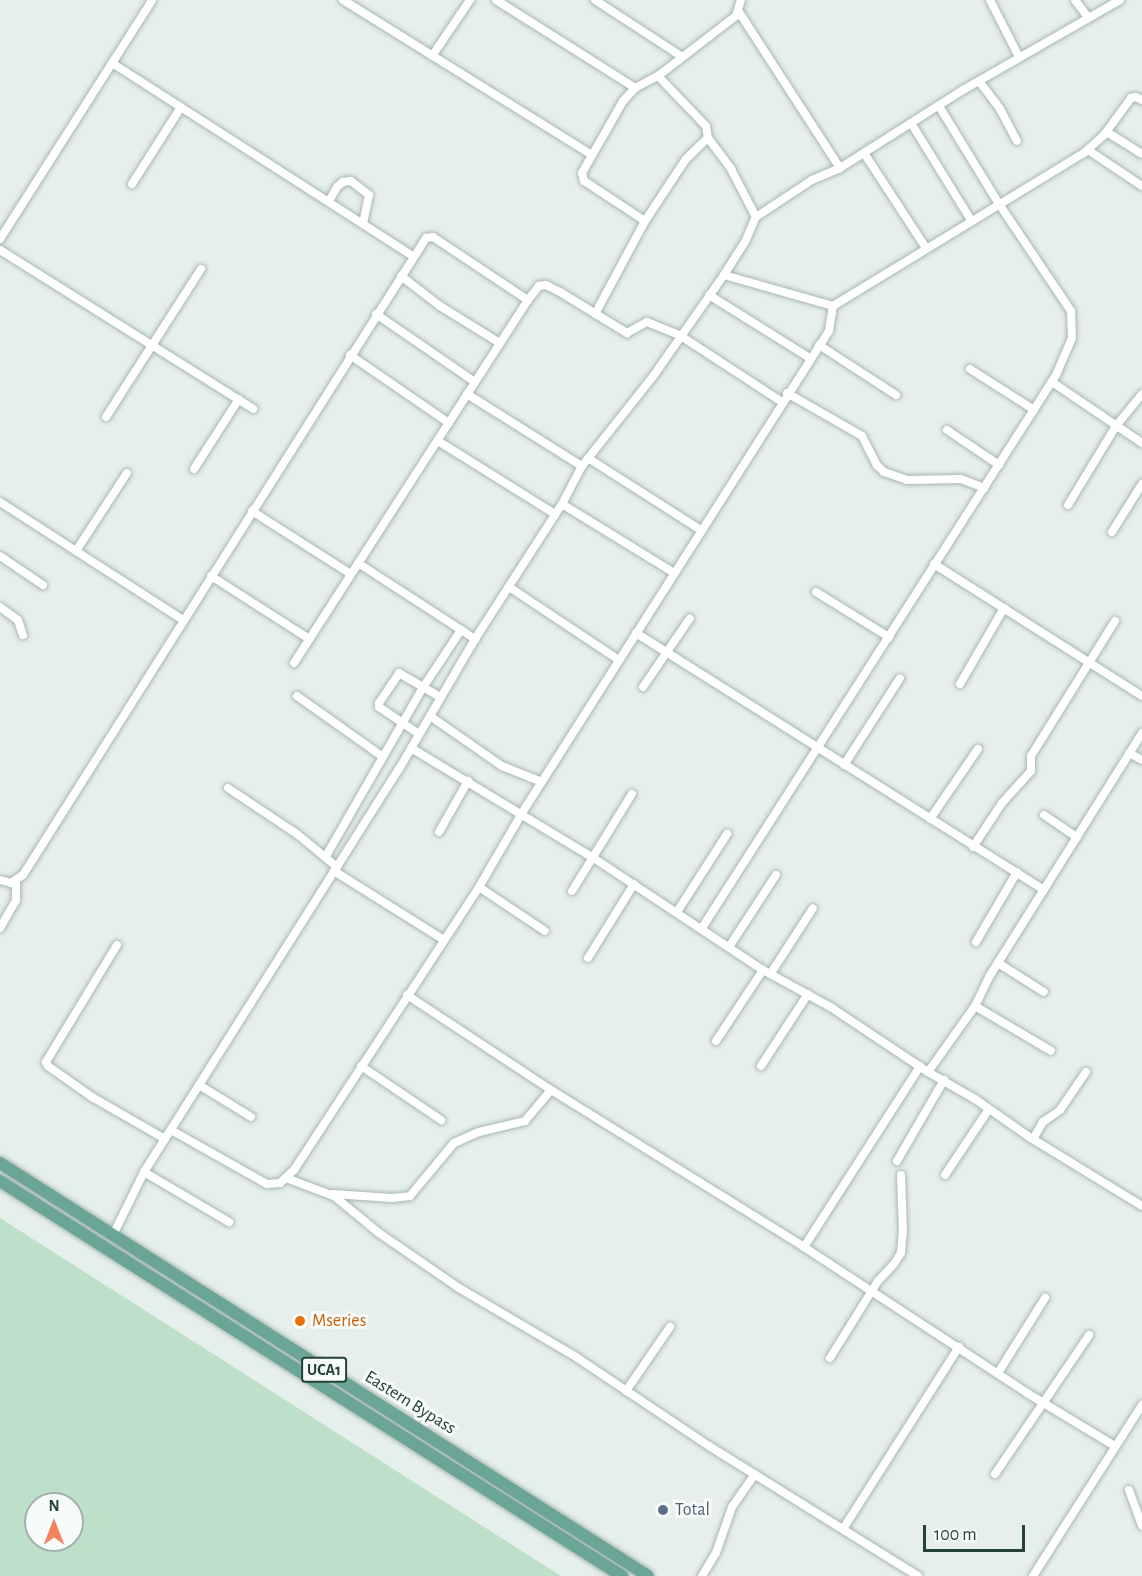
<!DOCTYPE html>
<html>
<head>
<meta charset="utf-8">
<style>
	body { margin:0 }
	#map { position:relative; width:1142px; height:1576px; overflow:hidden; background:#e6efeb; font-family:"Alegreya Sans",sans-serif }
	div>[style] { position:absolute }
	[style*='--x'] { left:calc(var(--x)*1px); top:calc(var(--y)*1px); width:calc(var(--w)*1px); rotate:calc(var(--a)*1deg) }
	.green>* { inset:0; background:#bfe0c8 }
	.roads { filter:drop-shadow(0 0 2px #a8b8b2) drop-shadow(0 0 2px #a8b8b2) }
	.street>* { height:8px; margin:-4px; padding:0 4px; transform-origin:4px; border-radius:4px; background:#fff }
	.primary>* { height:12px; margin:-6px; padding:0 6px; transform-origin:6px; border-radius:6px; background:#6aa596 }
	.dots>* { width:16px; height:16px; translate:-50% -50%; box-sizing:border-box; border:3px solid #f7fbf9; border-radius:50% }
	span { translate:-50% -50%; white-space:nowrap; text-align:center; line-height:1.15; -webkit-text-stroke:6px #f7fbf9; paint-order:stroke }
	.shield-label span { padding:2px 4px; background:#f7fbf9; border:2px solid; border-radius:4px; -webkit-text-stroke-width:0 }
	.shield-label { font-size:16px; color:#24423a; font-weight:700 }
	.food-label { font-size:18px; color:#c56008 }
	.left { translate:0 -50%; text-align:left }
	.street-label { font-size:18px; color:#24423a }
	.service-label { font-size:18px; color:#4e5e75 }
	.north { position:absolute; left:24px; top:1492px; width:60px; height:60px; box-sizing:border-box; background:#f7fbf9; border:2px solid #a3b1ad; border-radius:50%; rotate:0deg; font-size:16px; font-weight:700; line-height:24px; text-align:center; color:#24423a }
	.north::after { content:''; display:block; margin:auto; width:21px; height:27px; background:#f4845f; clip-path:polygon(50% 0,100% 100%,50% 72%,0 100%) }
	.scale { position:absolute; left:923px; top:1525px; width:102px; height:27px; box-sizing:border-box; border:3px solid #24423a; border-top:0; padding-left:8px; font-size:18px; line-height:21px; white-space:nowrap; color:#24423a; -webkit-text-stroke:4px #f7fbf9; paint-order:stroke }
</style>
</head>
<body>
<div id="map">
	<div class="green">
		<div style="clip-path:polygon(evenodd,0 1218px,561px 1576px,0 1576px,0 1218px,36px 1504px,72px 1504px,72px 1540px,36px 1540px,36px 1504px)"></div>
	</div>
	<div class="roads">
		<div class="street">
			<div style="--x:343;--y:0;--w:293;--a:31.9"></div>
			<div style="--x:496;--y:0;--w:165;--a:32.3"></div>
			<div style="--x:595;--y:0;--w:103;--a:33.1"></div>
			<div style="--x:990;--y:0;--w:64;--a:63"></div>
			<div style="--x:1075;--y:0;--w:21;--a:53"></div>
			<div style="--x:739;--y:12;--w:186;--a:57.1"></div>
			<div style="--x:432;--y:56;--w:68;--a:-55.8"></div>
			<div style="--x:112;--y:63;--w:358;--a:32.7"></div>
			<div style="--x:658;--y:76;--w:69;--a:46.2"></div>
			<div style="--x:706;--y:126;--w:12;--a:81"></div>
			<div style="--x:708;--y:138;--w:39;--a:53"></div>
			<div style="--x:731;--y:169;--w:54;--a:62.5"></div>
			<div style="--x:979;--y:81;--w:35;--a:53"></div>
			<div style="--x:1000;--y:109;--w:36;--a:62"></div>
			<div style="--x:911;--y:123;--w:114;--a:58.3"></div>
			<div style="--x:1107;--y:132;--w:41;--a:32.2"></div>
			<div style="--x:1088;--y:150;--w:65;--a:33.7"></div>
			<div style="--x:864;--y:153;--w:113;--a:56.9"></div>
			<div style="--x:132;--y:184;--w:91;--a:-57.5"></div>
			<div style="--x:329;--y:201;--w:16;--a:-60"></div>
			<div style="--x:337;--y:187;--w:8;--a:-40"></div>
			<div style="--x:343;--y:182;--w:8;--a:-7"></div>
			<div style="--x:351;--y:181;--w:23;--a:38"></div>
			<div style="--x:369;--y:195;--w:29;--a:102"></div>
			<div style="--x:645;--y:221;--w:73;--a:-146.7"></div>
			<div style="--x:584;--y:181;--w:8;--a:-104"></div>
			<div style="--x:582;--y:173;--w:83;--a:-60.3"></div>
			<div style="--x:623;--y:101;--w:18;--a:-47"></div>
			<div style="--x:635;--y:88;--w:26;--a:-28"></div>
			<div style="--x:658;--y:76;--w:98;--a:-37.6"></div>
			<div style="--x:736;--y:16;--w:17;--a:-73"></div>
			<div style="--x:0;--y:239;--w:283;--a:-57.5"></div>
			<div style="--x:0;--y:250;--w:299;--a:32.1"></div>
			<div style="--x:724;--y:275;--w:113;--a:15.9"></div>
			<div style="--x:833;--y:306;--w:294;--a:-31.4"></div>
			<div style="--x:1084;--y:153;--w:27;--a:-42"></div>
			<div style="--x:1104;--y:135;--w:46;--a:-53.9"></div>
			<div style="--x:1131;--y:98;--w:5;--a:-11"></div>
			<div style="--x:1136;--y:97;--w:7;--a:27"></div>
			<div style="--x:401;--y:276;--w:49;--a:37.6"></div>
			<div style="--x:440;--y:306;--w:70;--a:31.7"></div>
			<div style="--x:709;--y:295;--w:119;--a:32"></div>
			<div style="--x:376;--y:314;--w:120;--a:34.5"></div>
			<div style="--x:595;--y:314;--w:106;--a:-61.7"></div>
			<div style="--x:645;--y:221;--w:74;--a:-56.5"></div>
			<div style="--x:686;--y:159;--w:30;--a:-44"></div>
			<div style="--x:819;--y:345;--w:92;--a:33"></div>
			<div style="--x:350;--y:355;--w:120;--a:34.5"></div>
			<div style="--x:970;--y:369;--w:76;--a:32.6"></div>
			<div style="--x:1052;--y:382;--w:109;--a:34.1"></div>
			<div style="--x:787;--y:393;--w:86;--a:29.8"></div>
			<div style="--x:862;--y:436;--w:33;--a:63"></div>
			<div style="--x:877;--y:465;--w:10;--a:45"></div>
			<div style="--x:884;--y:472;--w:24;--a:19"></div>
			<div style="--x:907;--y:480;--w:54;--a:-1.1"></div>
			<div style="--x:961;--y:479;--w:25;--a:21"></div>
			<div style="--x:467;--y:394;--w:136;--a:32.1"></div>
			<div style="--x:106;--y:417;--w:176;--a:-57.3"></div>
			<div style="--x:947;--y:430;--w:63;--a:33.9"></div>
			<div style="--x:438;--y:441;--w:138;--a:32"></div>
			<div style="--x:588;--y:458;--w:135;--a:32.6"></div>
			<div style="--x:194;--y:469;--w:83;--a:-57.3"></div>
			<div style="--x:0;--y:502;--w:218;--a:32.8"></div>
			<div style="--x:562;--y:504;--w:132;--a:31.6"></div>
			<div style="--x:1068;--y:505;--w:92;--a:-58.7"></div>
			<div style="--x:1116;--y:426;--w:41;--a:-50.9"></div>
			<div style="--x:252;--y:511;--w:117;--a:32.5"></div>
			<div style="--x:1112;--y:532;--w:57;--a:-58"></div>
			<div style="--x:76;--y:551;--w:93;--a:-56.8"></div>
			<div style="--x:0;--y:556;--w:52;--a:34"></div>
			<div style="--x:358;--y:563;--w:140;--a:33"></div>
			<div style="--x:934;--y:564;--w:246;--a:32.4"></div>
			<div style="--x:211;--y:576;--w:117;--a:32.7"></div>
			<div style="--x:509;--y:587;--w:132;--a:33.6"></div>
			<div style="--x:816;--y:592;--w:86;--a:31.7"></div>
			<div style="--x:0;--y:607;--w:22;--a:36"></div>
			<div style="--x:18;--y:620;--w:16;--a:72"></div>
			<div style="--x:636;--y:633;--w:482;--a:32.2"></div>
			<div style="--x:294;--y:663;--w:432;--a:-57.2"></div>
			<div style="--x:528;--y:300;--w:18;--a:-52"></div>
			<div style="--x:539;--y:286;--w:7;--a:-8"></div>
			<div style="--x:546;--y:285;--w:16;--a:27"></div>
			<div style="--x:560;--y:292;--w:79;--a:31.5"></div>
			<div style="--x:627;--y:333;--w:23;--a:-29"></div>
			<div style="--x:647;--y:322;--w:37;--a:22"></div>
			<div style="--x:681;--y:336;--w:121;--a:33.2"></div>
			<div style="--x:960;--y:684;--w:88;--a:-59.9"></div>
			<div style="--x:643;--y:687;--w:83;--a:-55.7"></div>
			<div style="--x:297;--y:696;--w:105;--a:35.3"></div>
			<div style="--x:430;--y:716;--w:88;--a:34.8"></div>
			<div style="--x:502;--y:766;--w:43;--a:21.8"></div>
			<div style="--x:419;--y:734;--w:48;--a:-146"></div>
			<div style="--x:379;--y:707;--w:4;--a:-90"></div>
			<div style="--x:379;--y:703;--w:36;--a:-56"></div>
			<div style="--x:399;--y:673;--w:48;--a:30.3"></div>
			<div style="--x:411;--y:748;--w:211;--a:31.1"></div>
			<div style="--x:592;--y:857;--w:205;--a:33.5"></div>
			<div style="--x:763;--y:970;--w:79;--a:28.8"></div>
			<div style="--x:832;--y:1008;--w:115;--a:33.7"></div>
			<div style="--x:928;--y:1072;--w:54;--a:29.9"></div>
			<div style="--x:975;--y:1099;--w:68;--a:34.9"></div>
			<div style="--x:1031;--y:1138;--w:130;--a:31.5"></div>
			<div style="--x:1129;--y:753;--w:15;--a:28"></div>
			<div style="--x:844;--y:765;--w:103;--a:-57.2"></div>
			<div style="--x:228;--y:788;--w:83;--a:33.7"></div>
			<div style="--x:297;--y:834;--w:52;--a:39.5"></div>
			<div style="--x:1044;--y:815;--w:40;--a:34"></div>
			<div style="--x:930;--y:819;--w:85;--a:-55.6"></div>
			<div style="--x:439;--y:832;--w:59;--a:-60.4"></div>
			<div style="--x:973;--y:847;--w:53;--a:-56.6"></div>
			<div style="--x:1002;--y:803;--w:43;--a:-47.8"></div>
			<div style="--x:1031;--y:771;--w:15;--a:-90"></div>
			<div style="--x:1031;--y:756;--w:159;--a:-58.1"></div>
			<div style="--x:326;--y:856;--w:193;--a:-60.1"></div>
			<div style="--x:422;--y:689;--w:71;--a:-56.5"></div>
			<div style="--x:334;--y:871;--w:130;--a:32.1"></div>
			<div style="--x:0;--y:880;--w:11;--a:15"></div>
			<div style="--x:11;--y:883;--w:14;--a:-34"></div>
			<div style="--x:23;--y:875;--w:754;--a:-57.68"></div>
			<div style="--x:426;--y:238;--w:7;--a:-8"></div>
			<div style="--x:433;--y:237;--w:114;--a:33.6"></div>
			<div style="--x:479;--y:887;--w:79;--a:33.7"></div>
			<div style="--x:572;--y:891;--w:114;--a:-58.3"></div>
			<div style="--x:677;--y:912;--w:93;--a:-57.3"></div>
			<div style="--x:0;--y:928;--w:32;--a:-60"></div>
			<div style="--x:16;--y:900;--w:19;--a:-90"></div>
			<div style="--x:702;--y:928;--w:657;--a:-57.37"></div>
			<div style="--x:1056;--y:375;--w:40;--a:-66.6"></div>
			<div style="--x:1072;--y:338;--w:27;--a:-92"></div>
			<div style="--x:1071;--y:311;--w:129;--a:-123.9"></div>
			<div style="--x:999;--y:204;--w:115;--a:-121.5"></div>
			<div style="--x:976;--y:942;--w:81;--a:-59.6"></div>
			<div style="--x:117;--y:945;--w:137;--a:121.3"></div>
			<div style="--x:46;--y:1062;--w:4;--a:63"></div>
			<div style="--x:48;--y:1066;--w:54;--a:35.2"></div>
			<div style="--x:92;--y:1097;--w:84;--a:29.9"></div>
			<div style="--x:729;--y:947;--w:86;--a:-56.9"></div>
			<div style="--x:588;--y:958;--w:87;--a:-58.1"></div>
			<div style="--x:998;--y:963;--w:54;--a:32.2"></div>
			<div style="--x:771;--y:973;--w:77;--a:-57.1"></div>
			<div style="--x:407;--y:995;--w:173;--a:33.4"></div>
			<div style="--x:551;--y:1090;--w:298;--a:31.8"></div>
			<div style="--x:804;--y:1247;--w:267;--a:33.2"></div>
			<div style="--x:1027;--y:1393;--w:103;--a:31.1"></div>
			<div style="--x:975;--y:1006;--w:88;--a:30.6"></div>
			<div style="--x:716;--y:1041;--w:85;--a:-56.5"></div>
			<div style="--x:361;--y:1066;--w:97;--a:34"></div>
			<div style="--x:761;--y:1066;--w:86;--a:-56.9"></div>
			<div style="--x:928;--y:1072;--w:81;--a:-54.5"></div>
			<div style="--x:975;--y:1006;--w:32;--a:-64"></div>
			<div style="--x:989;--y:977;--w:288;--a:-57.9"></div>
			<div style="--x:199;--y:1085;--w:61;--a:31.6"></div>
			<div style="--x:171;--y:1130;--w:110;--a:29.4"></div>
			<div style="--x:267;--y:1184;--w:13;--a:-4"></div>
			<div style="--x:280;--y:1183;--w:19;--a:-43"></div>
			<div style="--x:294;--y:1170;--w:338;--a:-56.8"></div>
			<div style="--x:479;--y:887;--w:86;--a:-59.8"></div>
			<div style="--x:522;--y:813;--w:571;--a:-57.51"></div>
			<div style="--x:829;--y:331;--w:25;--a:-81"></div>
			<div style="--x:1033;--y:1139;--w:20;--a:-60"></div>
			<div style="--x:1043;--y:1122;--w:21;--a:-35"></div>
			<div style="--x:1060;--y:1110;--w:46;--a:-55.6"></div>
			<div style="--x:897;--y:1161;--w:94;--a:-59.9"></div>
			<div style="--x:144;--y:1172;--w:99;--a:30.5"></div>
			<div style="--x:945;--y:1175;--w:79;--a:-56.3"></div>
			<div style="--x:286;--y:1178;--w:51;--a:20.6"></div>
			<div style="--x:334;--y:1196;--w:58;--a:39.4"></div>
			<div style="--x:379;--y:1233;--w:97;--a:34.5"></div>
			<div style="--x:459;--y:1288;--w:136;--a:30.5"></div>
			<div style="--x:576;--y:1357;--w:160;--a:33.8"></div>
			<div style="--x:709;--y:1446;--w:246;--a:31.9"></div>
			<div style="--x:333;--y:1194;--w:59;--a:3.9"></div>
			<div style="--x:392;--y:1198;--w:18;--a:-6"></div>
			<div style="--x:410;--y:1196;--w:69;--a:-50.3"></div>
			<div style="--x:454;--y:1143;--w:27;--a:-24"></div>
			<div style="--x:479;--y:1132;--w:47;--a:-13.4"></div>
			<div style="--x:525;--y:1121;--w:40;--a:-50"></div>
			<div style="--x:113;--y:1235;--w:70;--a:-63.8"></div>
			<div style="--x:144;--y:1172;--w:477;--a:-57.7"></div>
			<div style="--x:399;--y:769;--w:151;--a:-59.7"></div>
			<div style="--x:475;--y:639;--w:161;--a:-57.2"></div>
			<div style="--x:562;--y:504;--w:43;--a:-62.2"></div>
			<div style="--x:582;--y:466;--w:116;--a:-51.6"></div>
			<div style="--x:654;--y:375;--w:122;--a:-55"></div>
			<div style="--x:724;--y:275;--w:41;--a:-57.8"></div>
			<div style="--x:746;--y:240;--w:25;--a:-67"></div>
			<div style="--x:756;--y:217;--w:67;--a:-33.5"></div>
			<div style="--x:812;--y:180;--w:30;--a:-23"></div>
			<div style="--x:840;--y:168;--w:146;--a:-32.4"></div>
			<div style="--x:963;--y:90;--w:181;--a:-29.8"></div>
			<div style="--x:804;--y:1247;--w:215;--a:-57.3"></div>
			<div style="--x:830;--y:1358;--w:91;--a:-58.1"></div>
			<div style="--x:878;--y:1281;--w:23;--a:-47"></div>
			<div style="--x:894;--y:1264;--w:13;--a:-58"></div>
			<div style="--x:901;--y:1253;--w:21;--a:-85"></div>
			<div style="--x:903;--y:1232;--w:57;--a:-92"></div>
			<div style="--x:998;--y:1373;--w:89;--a:-57.9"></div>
			<div style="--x:626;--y:1391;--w:78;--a:-55.5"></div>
			<div style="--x:995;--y:1474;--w:168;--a:-55.9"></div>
			<div style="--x:1129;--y:1490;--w:38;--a:70"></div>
			<div style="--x:843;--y:1529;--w:216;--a:-57.5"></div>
			<div style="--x:702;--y:1576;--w:27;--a:-59"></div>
			<div style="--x:716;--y:1553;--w:49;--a:-70.8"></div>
			<div style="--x:732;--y:1507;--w:40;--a:-55.1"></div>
			<div style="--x:1033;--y:1576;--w:203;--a:-57.5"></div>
		</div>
		<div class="primary">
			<div style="--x:0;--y:1163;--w:768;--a:32.51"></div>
			<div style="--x:0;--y:1181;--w:737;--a:32.42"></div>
		</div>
	</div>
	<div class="dots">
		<div style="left:300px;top:1321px;background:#e8710a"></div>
		<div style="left:663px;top:1510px;background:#5c6f8a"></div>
	</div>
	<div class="shield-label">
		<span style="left:324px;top:1370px">UCA1</span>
	</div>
	<div class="food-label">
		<span class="left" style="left:312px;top:1321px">Mseries</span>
	</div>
	<div class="street-label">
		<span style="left:410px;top:1403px;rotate:32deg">Eastern Bypass</span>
	</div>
	<div class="service-label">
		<span class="left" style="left:675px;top:1510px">Total</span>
	</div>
	<div class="north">N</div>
	<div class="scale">100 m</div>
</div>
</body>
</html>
